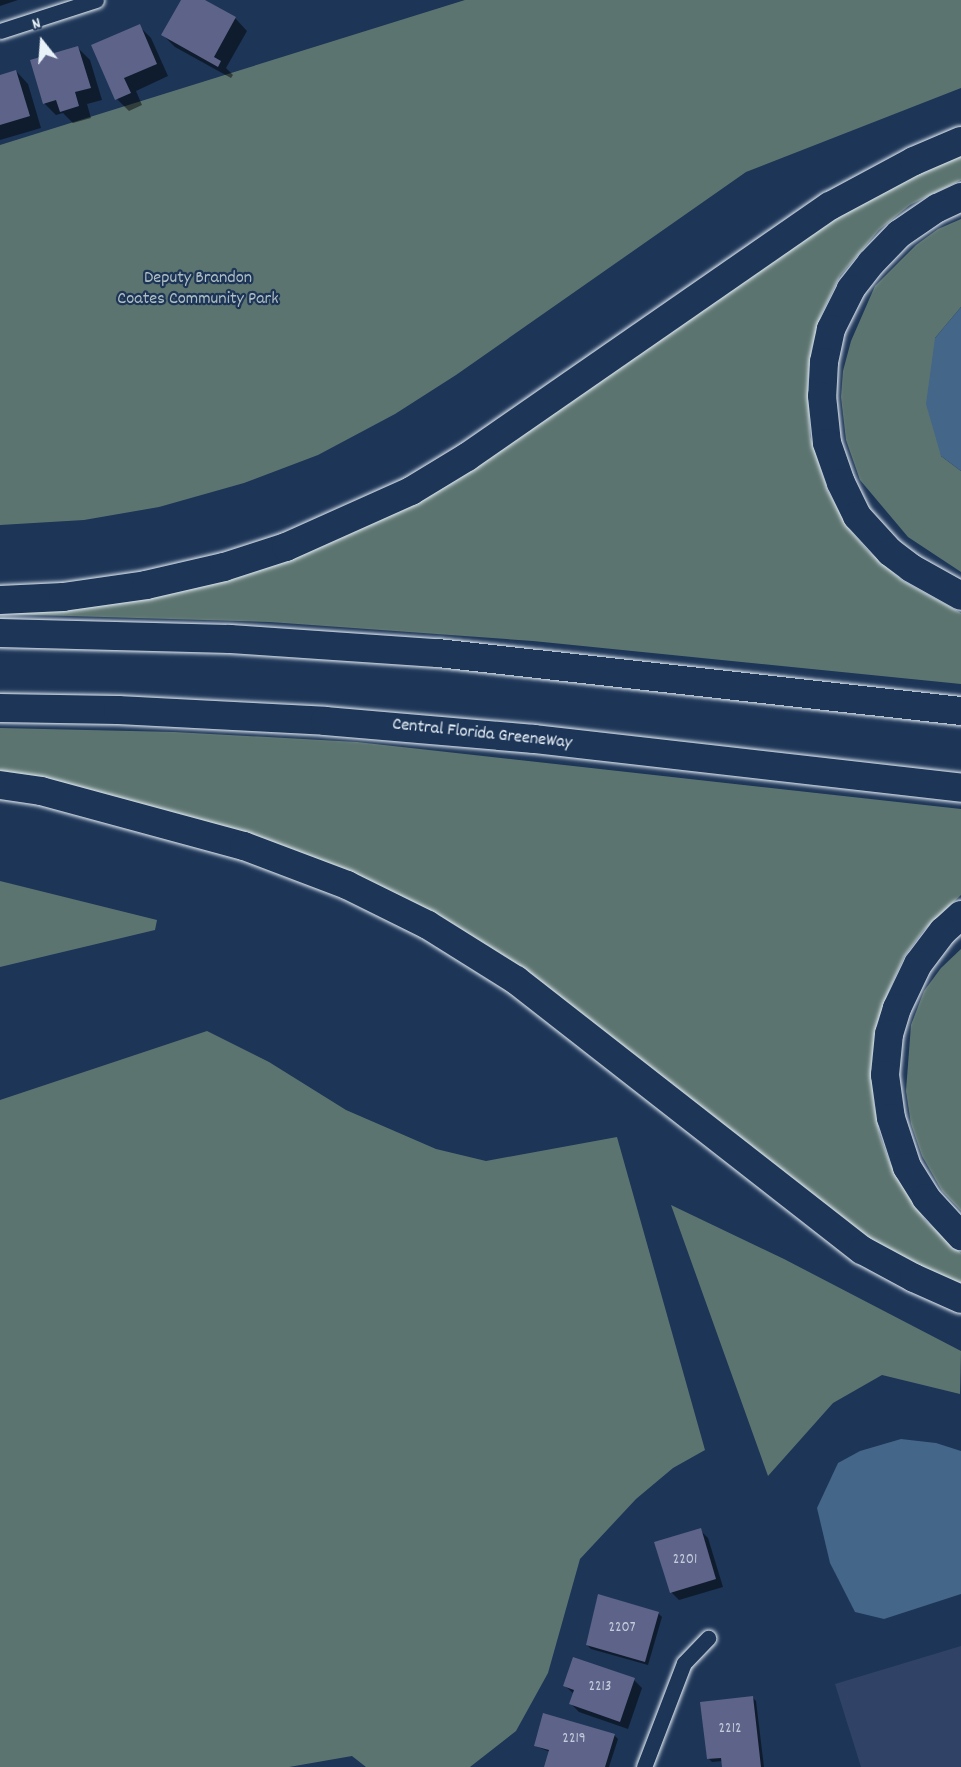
<!DOCTYPE html>
<html>
<head>
<meta charset="utf-8">
<style>
	body { margin:0 }
	#map { position:relative; width:961px; height:1767px; overflow:hidden; background:#1d3557; font-family:Dekko,sans-serif }
	div>[style] { position:absolute }
	[style*='--x'] { left:calc(var(--x)*1px); top:calc(var(--y)*1px); width:calc(var(--w)*1px); rotate:calc(var(--a)*1deg) }
	.built>* { inset:0; background:#304366 }
	.green>* { inset:0; background:#5c7470 }
	.water>* { inset:0; background:#436689 }
	.shadow>* { inset:0; background:#0007 }
	.building>* { inset:0; background:#5d6389 }
	.roads { filter:drop-shadow(0 0 2px #e8f1f8) drop-shadow(0 0 2px #e8f1f8) }
	.minor>* { height:15px; margin:-7.5px; padding:0 7.5px; transform-origin:7.5px; border-radius:7.5px; background:#1d3557 }
	.motorway>* { height:28px; margin:-14px; padding:0 14px; transform-origin:14px; border-radius:14px; background:#1d3557 }
	span { translate:-50% -50%; white-space:nowrap; text-align:center; line-height:1.15; -webkit-text-stroke:4.5px #1d3557; paint-order:stroke }
	.number-label { font-size:15px; color:#c5cedc }
	.number-label span { -webkit-text-stroke-width:0 }
	.park-label { font-size:18px; color:#b0bfc2 }
	.street-label { font-size:18px; color:#e8f1f8 }
	.north { position:absolute; left:12px; top:12px; width:60px; height:60px; -webkit-text-stroke:4px #1d3557; paint-order:stroke; rotate:343deg; font-size:16px; font-weight:700; line-height:24px; text-align:center; color:#e8f1f8 }
	.north::after { content:''; display:block; margin:auto; width:21px; height:27px; background:#e8f1f8; clip-path:polygon(50% 0,100% 100%,50% 72%,0 100%) }
</style>
</head>
<body>
<div id="map">
	<div class="built">
		<div style="clip-path:polygon(961px 1646px,961px 1767px,861px 1767px,835px 1684px)"></div>
	</div>
	<div class="green">
		<div style="clip-path:polygon(465px 0,961px 0,961px 88px,746px 172px,456px 375px,395px 414px,318px 455px,244px 483px,159px 507px,84px 520px,0 525px,0 145px)"></div>
		<div style="clip-path:polygon(961px 150px,961px 180px,910px 205px,879px 230px,840px 276px,821px 315px,812px 348px,808px 382px,810px 436px,828px 491px,849px 529px,868px 551px,903px 581px,961px 613px,961px 684px,533px 641px,270px 622px,2px 614px,4px 608px,299px 550px,816px 224px)"></div>
		<div style="clip-path:polygon(961px 219px,961px 307px,935px 338px,941px 456px,961px 471px,961px 572px,908px 537px,860px 480px,846px 440px,841px 397px,843px 371px,851px 341px,875px 286px,916px 245px,938px 229px)"></div>
		<div style="clip-path:polygon(0 728px,174px 732px,357px 742px,961px 809px,961px 895px,923px 931px,904px 957px,890px 988px,876px 1027px,871px 1069px,874px 1104px,880px 1136px,890px 1163px,925px 1220px,961px 1253px,961px 1288px,885px 1252px,457px 931px,0 776px)"></div>
		<div style="clip-path:polygon(0 881px,157px 920px,155px 930px,0 967px)"></div>
		<div style="clip-path:polygon(961px 949px,961px 1211px,942px 1191px,922px 1156px,911px 1124px,906px 1091px,911px 1025px,924px 991px,941px 968px)"></div>
		<div style="clip-path:polygon(207px 1031px,269px 1062px,346px 1110px,436px 1149px,486px 1161px,617px 1137px,705px 1450px,673px 1468px,636px 1499px,580px 1559px,548px 1673px,516px 1731px,470px 1767px,366px 1767px,352px 1756px,289px 1767px,0 1767px,0 1100px)"></div>
		<div style="clip-path:polygon(671px 1205px,784px 1259px,961px 1351px,960px 1394px,882px 1375px,833px 1403px,768px 1476px)"></div>
	</div>
	<div class="water">
		<div style="clip-path:polygon(961px 307px,961px 471px,941px 456px,926px 404px,935px 338px)"></div>
		<div style="clip-path:polygon(901px 1439px,936px 1443px,961px 1451px,961px 1594px,884px 1619px,855px 1612px,830px 1563px,817px 1508px,838px 1463px,860px 1451px)"></div>
	</div>
	<div class="shadow">
		<div style="clip-path:polygon(0 0,18px 0,0 6px)"></div>
		<div style="clip-path:polygon(182px 0,202px 0,235px 18px,247px 31px,226px 68px,233px 75px,231px 78px,175px 47px,163px 35px)"></div>
		<div style="clip-path:polygon(139px 26px,151px 38px,168px 76px,136px 91px,142px 105px,129px 111px,117px 99px)"></div>
		<div style="clip-path:polygon(78px 48px,90px 60px,102px 100px,87px 104px,91px 118px,73px 123px,63px 113px,56px 115px,44px 103px)"></div>
		<div style="clip-path:polygon(16px 71px,28px 84px,41px 128px,0 140px,0 76px)"></div>
		<div style="clip-path:polygon(700px 1530px,708px 1538px,723px 1587px,679px 1600px,671px 1592px)"></div>
		<div style="clip-path:polygon(658px 1613px,662px 1617px,648px 1665px,591px 1649px,587px 1645px)"></div>
		<div style="clip-path:polygon(634px 1680px,642px 1688px,628px 1729px,579px 1712px,571px 1704px,574px 1694px,565px 1686px)"></div>
		<div style="clip-path:polygon(752px 1697px,756px 1701px,764px 1767px,724px 1767px,723px 1761px,712px 1762px,708px 1758px)"></div>
		<div style="clip-path:polygon(614px 1735px,618px 1739px,609px 1767px,546px 1767px,550px 1752px,535px 1746px)"></div>
	</div>
	<div class="building">
		<div style="clip-path:polygon(181px 0,205px 0,236px 17px,214px 57px,221px 61px,218px 67px,161px 35px)"></div>
		<div style="clip-path:polygon(140px 24px,157px 64px,124px 78px,131px 93px,115px 100px,91px 45px)"></div>
		<div style="clip-path:polygon(78px 46px,91px 88px,75px 92px,79px 106px,60px 112px,56px 100px,43px 104px,30px 60px)"></div>
		<div style="clip-path:polygon(16px 70px,30px 116px,0 125px,0 75px)"></div>
		<div style="clip-path:polygon(701px 1528px,716px 1579px,670px 1593px,654px 1542px)"></div>
		<div style="clip-path:polygon(598px 1594px,659px 1612px,645px 1662px,586px 1645px)"></div>
		<div style="clip-path:polygon(573px 1657px,635px 1678px,620px 1722px,569px 1704px,574px 1690px,563px 1686px)"></div>
		<div style="clip-path:polygon(753px 1696px,761px 1767px,722px 1767px,721px 1758px,707px 1759px,700px 1702px)"></div>
		<div style="clip-path:polygon(543px 1713px,615px 1734px,605px 1767px,544px 1767px,549px 1750px,534px 1746px)"></div>
	</div>
	<div class="roads">
		<div class="minor">
			<div style="--x:0;--y:31;--w:101;--a:-17.9"></div>
			<div style="--x:644;--y:1767;--w:111;--a:-69"></div>
			<div style="--x:684;--y:1663;--w:35;--a:-46"></div>
		</div>
		<div class="motorway">
			<div style="--x:961;--y:197;--w:26;--a:155"></div>
			<div style="--x:937;--y:208;--w:46;--a:145.6"></div>
			<div style="--x:899;--y:234;--w:40;--a:134"></div>
			<div style="--x:871;--y:263;--w:33;--a:128"></div>
			<div style="--x:851;--y:289;--w:45;--a:116.6"></div>
			<div style="--x:831;--y:329;--w:34;--a:102"></div>
			<div style="--x:824;--y:362;--w:34;--a:93"></div>
			<div style="--x:822;--y:396;--w:47;--a:83.9"></div>
			<div style="--x:827;--y:443;--w:42;--a:70.7"></div>
			<div style="--x:841;--y:483;--w:37;--a:64"></div>
			<div style="--x:857;--y:516;--w:49;--a:47.5"></div>
			<div style="--x:890;--y:552;--w:26;--a:37"></div>
			<div style="--x:911;--y:568;--w:57;--a:29.2"></div>
			<div style="--x:0;--y:600;--w:63;--a:-2.7"></div>
			<div style="--x:63;--y:597;--w:84;--a:-8.2"></div>
			<div style="--x:146;--y:585;--w:80;--a:-13"></div>
			<div style="--x:224;--y:567;--w:65;--a:-17.9"></div>
			<div style="--x:286;--y:547;--w:137;--a:-24.1"></div>
			<div style="--x:411;--y:491;--w:66;--a:-31.3"></div>
			<div style="--x:467;--y:457;--w:441;--a:-34.7"></div>
			<div style="--x:830;--y:206;--w:95;--a:-28.2"></div>
			<div style="--x:914;--y:161;--w:51;--a:-23.1"></div>
			<div style="--x:0;--y:633;--w:230;--a:1.5"></div>
			<div style="--x:230;--y:639;--w:208;--a:3.9"></div>
			<div style="--x:438;--y:653;--w:526;--a:6.33"></div>
			<div style="--x:0;--y:708;--w:118;--a:1"></div>
			<div style="--x:118;--y:710;--w:207;--a:3"></div>
			<div style="--x:325;--y:721;--w:210;--a:4.9"></div>
			<div style="--x:534;--y:739;--w:430;--a:6.5"></div>
			<div style="--x:0;--y:785;--w:41;--a:8.3"></div>
			<div style="--x:41;--y:791;--w:210;--a:15.2"></div>
			<div style="--x:244;--y:846;--w:110;--a:20.7"></div>
			<div style="--x:347;--y:885;--w:90;--a:26.3"></div>
			<div style="--x:428;--y:925;--w:104;--a:32"></div>
			<div style="--x:516;--y:980;--w:439;--a:38"></div>
			<div style="--x:862;--y:1250;--w:59;--a:28.3"></div>
			<div style="--x:914;--y:1278;--w:51;--a:24.1"></div>
			<div style="--x:961;--y:915;--w:24;--a:138"></div>
			<div style="--x:943;--y:931;--w:41;--a:127.1"></div>
			<div style="--x:918;--y:964;--w:49;--a:115.5"></div>
			<div style="--x:897;--y:1008;--w:27;--a:107"></div>
			<div style="--x:889;--y:1034;--w:41;--a:95.6"></div>
			<div style="--x:885;--y:1075;--w:43;--a:82.1"></div>
			<div style="--x:891;--y:1118;--w:52;--a:71.9"></div>
			<div style="--x:907;--y:1167;--w:36;--a:58"></div>
			<div style="--x:926;--y:1198;--w:52;--a:47.4"></div>
		</div>
	</div>
	<div class="number-label">
		<span style="left:685px;top:1561px">2201</span>
		<span style="left:622px;top:1629px">2207</span>
		<span style="left:600px;top:1688px">2213</span>
		<span style="left:730px;top:1730px">2212</span>
		<span style="left:574px;top:1740px">2219</span>
	</div>
	<div class="park-label">
		<span style="left:198px;top:290px">Deputy Brandon<br>Coates Community Park</span>
	</div>
	<div class="street-label">
		<span style="left:482px;top:735px;rotate:6deg">Central Florida GreeneWay</span>
	</div>
	<div class="north">N</div>
</div>
</body>
</html>
